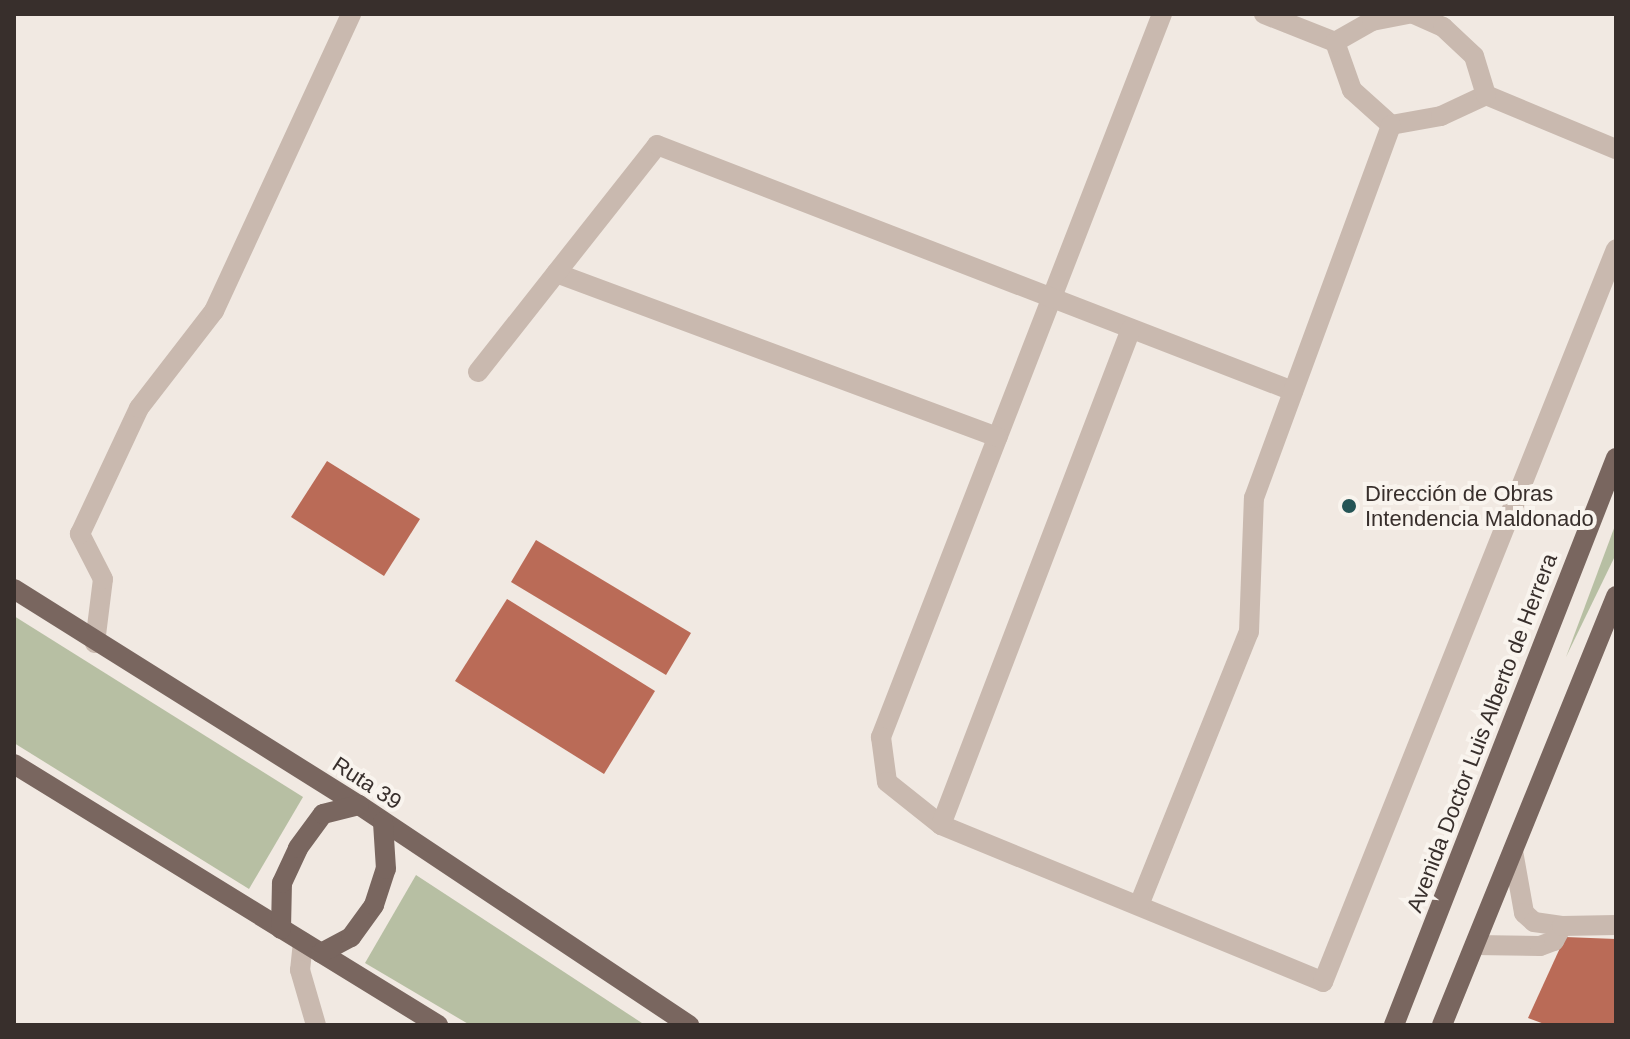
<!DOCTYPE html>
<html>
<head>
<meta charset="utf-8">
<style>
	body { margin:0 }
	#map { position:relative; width:1630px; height:1039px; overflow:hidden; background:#f1e9e2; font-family:Helvetica,sans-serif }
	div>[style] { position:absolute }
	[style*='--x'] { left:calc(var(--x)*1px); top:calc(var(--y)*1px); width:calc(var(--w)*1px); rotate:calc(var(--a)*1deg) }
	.green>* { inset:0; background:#b7bfa3 }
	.building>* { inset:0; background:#ba6b57 }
	.minor>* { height:20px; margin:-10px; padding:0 10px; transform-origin:10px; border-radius:10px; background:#c9b9af }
	.major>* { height:20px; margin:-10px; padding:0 10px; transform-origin:10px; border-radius:10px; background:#79665f }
	.dots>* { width:22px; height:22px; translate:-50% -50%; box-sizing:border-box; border:4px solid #f9f4ee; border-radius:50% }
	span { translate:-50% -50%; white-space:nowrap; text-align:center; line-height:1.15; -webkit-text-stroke:8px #f9f4ee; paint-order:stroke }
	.poi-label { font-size:22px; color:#382f2c }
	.left { translate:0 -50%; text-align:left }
	.street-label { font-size:22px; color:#382f2c }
	.frame { position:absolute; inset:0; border:16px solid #382f2c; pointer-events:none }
</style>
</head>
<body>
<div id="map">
	<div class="green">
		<div style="clip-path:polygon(1616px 523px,1616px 554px,1566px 657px)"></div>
		<div style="clip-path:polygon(14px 616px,303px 797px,249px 889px,14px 743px)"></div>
		<div style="clip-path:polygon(416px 875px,645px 1025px,470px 1025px,365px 963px)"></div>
	</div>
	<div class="building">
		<div style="clip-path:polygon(327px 461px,420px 519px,384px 576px,291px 517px)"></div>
		<div style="clip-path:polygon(536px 540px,691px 633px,666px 675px,511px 582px)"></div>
		<div style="clip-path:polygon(507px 599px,655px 691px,604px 774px,455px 681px)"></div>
		<div style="clip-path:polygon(1565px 937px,1616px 939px,1616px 1025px,1547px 1025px,1528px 1018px)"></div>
	</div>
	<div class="minor">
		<div style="--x:1162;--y:14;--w:776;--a:111.24"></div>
		<div style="--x:881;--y:737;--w:45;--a:82.4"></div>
		<div style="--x:887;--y:782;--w:69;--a:38.5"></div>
		<div style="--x:941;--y:825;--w:413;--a:22.3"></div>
		<div style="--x:1323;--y:982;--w:789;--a:-68.21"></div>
		<div style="--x:1264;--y:14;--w:76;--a:21.5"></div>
		<div style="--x:1335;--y:42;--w:51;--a:70.5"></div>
		<div style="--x:1352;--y:90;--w:52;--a:41.9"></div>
		<div style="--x:1391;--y:125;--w:51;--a:-10.2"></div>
		<div style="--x:1441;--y:116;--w:50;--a:-25"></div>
		<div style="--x:1486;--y:95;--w:141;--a:22.6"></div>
		<div style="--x:1414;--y:14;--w:32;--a:24"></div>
		<div style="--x:1443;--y:27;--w:42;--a:43.1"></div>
		<div style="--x:1474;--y:56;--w:41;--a:72.9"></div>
		<div style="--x:1335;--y:42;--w:43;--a:-29.6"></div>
		<div style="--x:1372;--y:21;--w:38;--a:-11"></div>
		<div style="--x:556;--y:273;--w:471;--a:20.4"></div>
		<div style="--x:478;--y:372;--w:289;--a:-51.7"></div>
		<div style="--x:657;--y:145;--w:682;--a:21.15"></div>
		<div style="--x:95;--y:643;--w:64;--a:-82.9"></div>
		<div style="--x:103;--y:579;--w:51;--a:-117.1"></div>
		<div style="--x:80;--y:534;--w:139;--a:-64.9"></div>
		<div style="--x:139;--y:408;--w:123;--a:-52.3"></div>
		<div style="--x:214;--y:311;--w:327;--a:-65.2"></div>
		<div style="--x:941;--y:825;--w:531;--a:-69.04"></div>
		<div style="--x:1513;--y:851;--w:63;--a:79.9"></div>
		<div style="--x:1524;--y:913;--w:13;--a:42"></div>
		<div style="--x:1534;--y:922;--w:28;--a:8"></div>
		<div style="--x:1139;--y:905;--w:294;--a:-68.1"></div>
		<div style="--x:1249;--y:632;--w:134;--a:-87.9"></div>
		<div style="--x:1254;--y:498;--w:397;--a:-69.8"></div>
		<div style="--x:303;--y:942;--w:28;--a:96"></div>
		<div style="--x:300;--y:970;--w:57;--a:73.8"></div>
		<div style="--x:1475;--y:945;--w:65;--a:0.9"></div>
		<div style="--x:1540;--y:946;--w:15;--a:-20"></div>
		<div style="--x:1554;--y:941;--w:17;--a:-62"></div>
		<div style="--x:1562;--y:926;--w:54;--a:-1.1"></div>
	</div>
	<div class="major">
		<div style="--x:14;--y:589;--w:407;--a:32.1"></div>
		<div style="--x:359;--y:805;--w:397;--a:33.7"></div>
		<div style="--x:14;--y:764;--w:498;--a:31.6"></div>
		<div style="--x:281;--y:929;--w:46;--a:-88.8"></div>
		<div style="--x:282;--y:883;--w:38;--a:-65"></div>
		<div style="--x:298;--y:848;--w:42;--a:-53.7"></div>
		<div style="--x:323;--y:814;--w:37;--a:-14"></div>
		<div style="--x:321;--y:953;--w:34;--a:-28"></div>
		<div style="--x:351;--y:937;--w:39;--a:-54"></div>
		<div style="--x:374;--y:905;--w:38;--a:-72"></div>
		<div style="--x:386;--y:869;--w:47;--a:-93.7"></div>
		<div style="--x:1394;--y:1025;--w:609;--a:-68.62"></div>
		<div style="--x:1442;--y:1025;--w:463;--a:-67.9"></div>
	</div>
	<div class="dots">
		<div style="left:1349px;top:506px;background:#255556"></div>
	</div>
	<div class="poi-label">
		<span class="left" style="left:1365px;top:506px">Dirección de Obras<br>Intendencia Maldonado</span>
	</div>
	<div class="street-label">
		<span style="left:1482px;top:733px;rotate:-69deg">Avenida Doctor Luis Alberto de Herrera</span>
		<span style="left:367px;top:783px;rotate:33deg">Ruta 39</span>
	</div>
	<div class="frame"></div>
</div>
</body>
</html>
